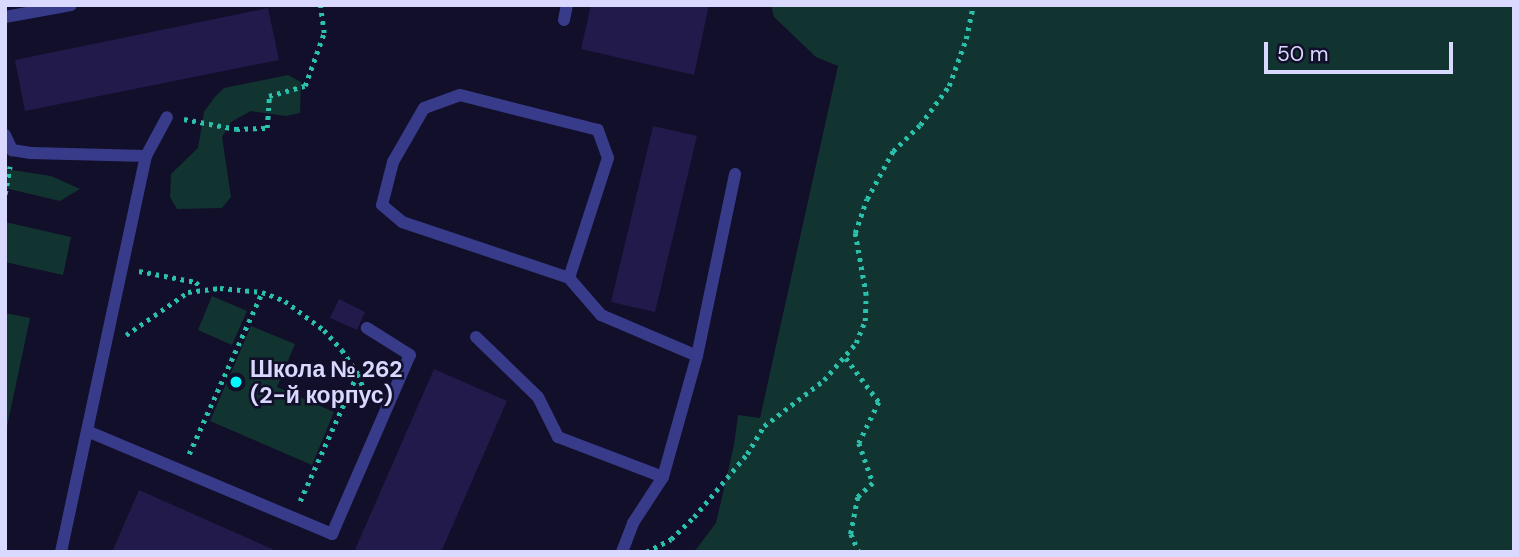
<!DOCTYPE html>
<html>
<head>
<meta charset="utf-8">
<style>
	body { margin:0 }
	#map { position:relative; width:1519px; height:557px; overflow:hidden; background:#120f2a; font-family:"DM Sans",sans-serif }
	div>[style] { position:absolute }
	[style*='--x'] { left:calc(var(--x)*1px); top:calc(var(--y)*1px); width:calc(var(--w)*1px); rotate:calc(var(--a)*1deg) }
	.green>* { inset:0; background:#123430 }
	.building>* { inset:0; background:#211a4b }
	.path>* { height:4.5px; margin-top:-2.25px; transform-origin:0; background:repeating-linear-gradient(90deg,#2ac0ac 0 3.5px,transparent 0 8.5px) }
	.lane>* { height:12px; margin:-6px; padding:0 6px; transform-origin:6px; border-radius:6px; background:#383b8a }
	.dots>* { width:19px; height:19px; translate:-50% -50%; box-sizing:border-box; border:4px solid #120f2a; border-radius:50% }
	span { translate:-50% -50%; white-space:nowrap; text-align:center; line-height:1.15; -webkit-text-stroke:5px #120f2a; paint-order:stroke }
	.poi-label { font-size:23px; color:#d9d8ff; font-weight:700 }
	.left { translate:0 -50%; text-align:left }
	.frame { position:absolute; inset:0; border:7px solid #d9d8ff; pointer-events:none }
	.scale { position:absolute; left:1264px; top:42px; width:189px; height:32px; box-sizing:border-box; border:4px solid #d9d8ff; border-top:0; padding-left:9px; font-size:21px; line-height:24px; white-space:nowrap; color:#d9d8ff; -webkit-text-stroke:5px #120f2a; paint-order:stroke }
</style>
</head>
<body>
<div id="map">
	<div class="green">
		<div style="clip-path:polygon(771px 5px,1514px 5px,1514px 552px,694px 552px,716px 523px,734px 445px,738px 415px,760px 418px,838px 66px,816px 57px,774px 17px)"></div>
		<div style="clip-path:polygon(288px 75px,301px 82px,300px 113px,286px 116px,251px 111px,231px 122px,222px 137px,231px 197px,222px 208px,177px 209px,170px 197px,171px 174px,198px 148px,204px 112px,214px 98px,224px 88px)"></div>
		<div style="clip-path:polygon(5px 169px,51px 176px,80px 189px,60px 201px,5px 188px)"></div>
		<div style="clip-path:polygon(5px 222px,71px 237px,63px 275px,5px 262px)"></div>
		<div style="clip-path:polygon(212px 296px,247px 311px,232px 345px,198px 330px)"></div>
		<div style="clip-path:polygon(5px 313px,30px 318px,5px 436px)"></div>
		<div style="clip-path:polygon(251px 326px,295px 344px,277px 387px,334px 412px,312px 465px,210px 421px)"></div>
	</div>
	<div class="building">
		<div style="clip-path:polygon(591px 5px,709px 5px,694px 75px,581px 49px)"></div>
		<div style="clip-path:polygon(268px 8px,279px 60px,25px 111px,15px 60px)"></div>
		<div style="clip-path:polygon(653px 126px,697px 136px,655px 312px,611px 302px)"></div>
		<div style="clip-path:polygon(339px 299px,365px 312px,357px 330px,330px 318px)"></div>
		<div style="clip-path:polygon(434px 369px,507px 401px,441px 552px,354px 552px)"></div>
		<div style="clip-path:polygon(139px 490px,279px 552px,112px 552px)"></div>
	</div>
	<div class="path">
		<div style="--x:184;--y:119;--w:53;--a:10.9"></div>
		<div style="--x:236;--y:129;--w:31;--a:-2"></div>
		<div style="--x:267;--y:128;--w:32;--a:-86"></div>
		<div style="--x:269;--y:96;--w:37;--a:-16"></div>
		<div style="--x:305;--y:86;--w:56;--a:-70.3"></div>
		<div style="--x:324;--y:33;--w:28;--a:-98"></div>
		<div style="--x:5;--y:194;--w:28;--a:-80"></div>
		<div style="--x:139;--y:271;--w:58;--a:10.9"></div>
		<div style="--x:196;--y:282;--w:8;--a:50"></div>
		<div style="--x:126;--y:335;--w:75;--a:-34.7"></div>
		<div style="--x:188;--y:292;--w:32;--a:-7"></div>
		<div style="--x:220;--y:288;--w:42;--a:5.4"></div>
		<div style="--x:262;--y:292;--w:25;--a:21"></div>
		<div style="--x:285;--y:301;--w:49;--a:36.6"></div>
		<div style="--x:324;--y:330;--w:27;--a:48"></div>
		<div style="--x:342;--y:350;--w:29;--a:56"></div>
		<div style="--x:358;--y:374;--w:30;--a:69"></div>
		<div style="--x:846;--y:358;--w:55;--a:53.1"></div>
		<div style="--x:879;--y:402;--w:46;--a:116"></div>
		<div style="--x:859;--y:443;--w:42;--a:70.7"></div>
		<div style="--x:873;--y:483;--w:21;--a:137"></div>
		<div style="--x:858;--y:497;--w:38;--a:101"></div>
		<div style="--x:851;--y:534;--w:20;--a:66"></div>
		<div style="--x:189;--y:454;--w:178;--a:-65.7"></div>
		<div style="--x:300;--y:501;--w:138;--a:-65.7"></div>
		<div style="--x:646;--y:552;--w:28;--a:-27"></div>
		<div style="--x:671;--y:539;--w:32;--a:-44"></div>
		<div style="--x:694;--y:517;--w:82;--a:-49.9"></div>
		<div style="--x:747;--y:454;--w:33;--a:-59"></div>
		<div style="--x:764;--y:426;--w:76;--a:-37.5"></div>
		<div style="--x:824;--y:380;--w:49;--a:-49.1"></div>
		<div style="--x:856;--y:343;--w:24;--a:-68"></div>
		<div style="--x:865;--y:321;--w:26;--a:-88"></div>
		<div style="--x:866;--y:295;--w:63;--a:-100.1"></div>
		<div style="--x:855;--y:233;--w:36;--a:-71"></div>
		<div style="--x:867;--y:199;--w:55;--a:-61.6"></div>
		<div style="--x:893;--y:151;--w:37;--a:-44"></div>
		<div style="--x:920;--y:125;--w:49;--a:-53.4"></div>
		<div style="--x:949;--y:86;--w:50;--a:-70.1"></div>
		<div style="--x:966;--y:39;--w:35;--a:-78"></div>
	</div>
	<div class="lane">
		<div style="--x:5;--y:17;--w:67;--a:-10.3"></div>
		<div style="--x:564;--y:20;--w:15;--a:-79"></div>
		<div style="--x:5;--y:135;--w:17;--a:65"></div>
		<div style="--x:12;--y:150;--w:19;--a:9"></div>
		<div style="--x:31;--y:153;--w:115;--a:1.5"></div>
		<div style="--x:146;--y:156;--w:44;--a:-61.7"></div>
		<div style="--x:569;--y:278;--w:126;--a:-72"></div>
		<div style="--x:608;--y:158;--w:30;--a:-110"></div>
		<div style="--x:598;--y:130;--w:142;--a:-165.8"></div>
		<div style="--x:460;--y:95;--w:38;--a:160"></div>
		<div style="--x:424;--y:108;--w:62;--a:119.9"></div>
		<div style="--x:393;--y:162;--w:44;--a:104.3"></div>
		<div style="--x:382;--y:205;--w:26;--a:40"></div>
		<div style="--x:402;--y:222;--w:176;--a:18.5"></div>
		<div style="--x:569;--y:278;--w:49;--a:49.1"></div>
		<div style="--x:601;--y:315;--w:104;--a:23.1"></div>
		<div style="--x:476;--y:337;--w:86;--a:44.1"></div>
		<div style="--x:538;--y:397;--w:45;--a:63.4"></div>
		<div style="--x:558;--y:437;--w:112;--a:20.9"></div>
		<div style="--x:87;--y:431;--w:266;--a:22.8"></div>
		<div style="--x:332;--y:534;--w:195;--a:-66.5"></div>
		<div style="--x:410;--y:355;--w:51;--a:-147.9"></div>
		<div style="--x:61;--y:552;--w:405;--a:-77.9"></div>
		<div style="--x:622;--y:552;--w:31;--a:-69"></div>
		<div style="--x:633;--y:523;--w:55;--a:-56.9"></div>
		<div style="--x:663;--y:477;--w:126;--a:-74.3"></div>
		<div style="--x:697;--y:356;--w:186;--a:-78.2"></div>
	</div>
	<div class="dots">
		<div style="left:236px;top:382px;background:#04f8ff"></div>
	</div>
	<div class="poi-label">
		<span class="left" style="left:250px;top:382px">Школа № 262<br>(2-й корпус)</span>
	</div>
	<div class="frame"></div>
	<div class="scale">50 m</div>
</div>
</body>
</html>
